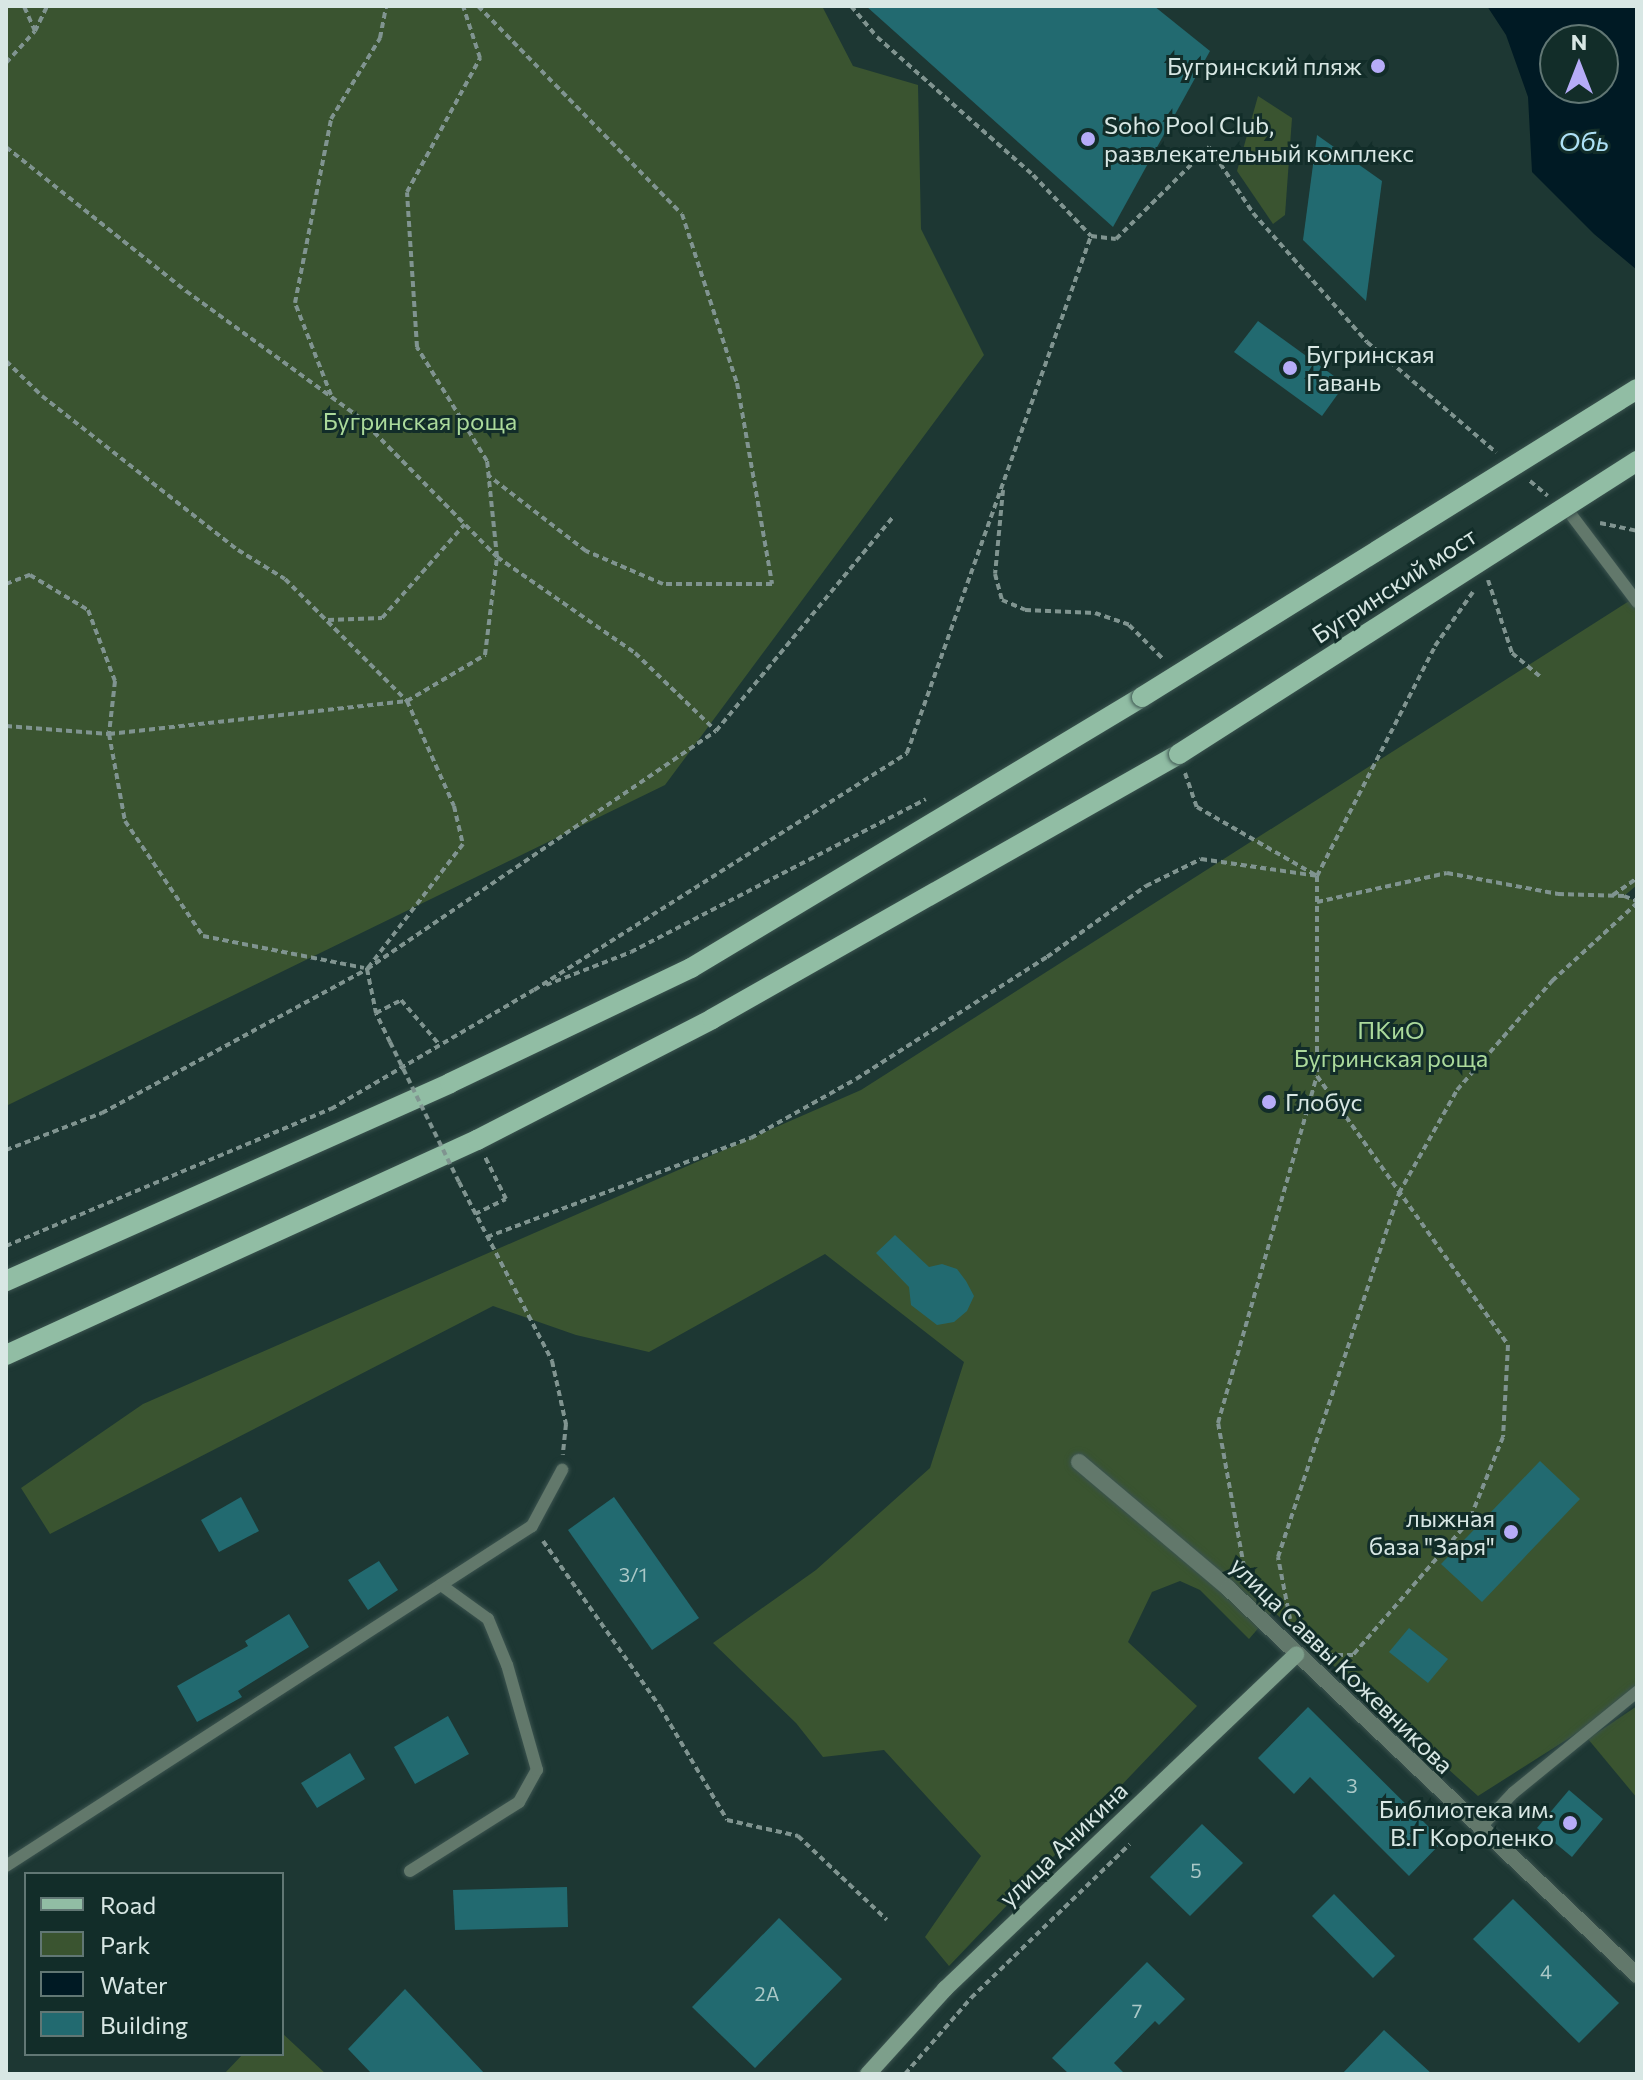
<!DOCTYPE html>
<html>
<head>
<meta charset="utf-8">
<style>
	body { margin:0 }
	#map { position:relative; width:1643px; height:2080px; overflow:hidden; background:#1d3733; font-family:Commissioner,sans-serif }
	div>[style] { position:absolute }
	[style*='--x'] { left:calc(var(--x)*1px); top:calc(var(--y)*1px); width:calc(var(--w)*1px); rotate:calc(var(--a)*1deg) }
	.green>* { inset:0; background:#3a5430 }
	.water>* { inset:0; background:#001a24 }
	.building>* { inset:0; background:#226a70 }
	.path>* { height:4px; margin-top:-2px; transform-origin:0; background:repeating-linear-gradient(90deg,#809490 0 6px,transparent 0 10px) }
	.roads { filter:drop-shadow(0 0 2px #3b534f) drop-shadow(0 0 2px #3b534f) }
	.lane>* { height:12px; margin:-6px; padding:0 6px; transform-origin:6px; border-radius:6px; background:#62786b }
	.street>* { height:16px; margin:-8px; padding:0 8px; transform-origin:8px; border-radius:8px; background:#62786b }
	.secondary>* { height:16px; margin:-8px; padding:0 8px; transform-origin:8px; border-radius:8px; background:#7d9f8b }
	.primary>* { height:20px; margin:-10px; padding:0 10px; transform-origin:10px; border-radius:10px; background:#91bda4 }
	.path-bridge>* { height:4px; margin-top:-2px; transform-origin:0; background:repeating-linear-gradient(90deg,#809490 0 6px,transparent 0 10px) }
	.bridges { filter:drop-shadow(0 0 2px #3b534f) drop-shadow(0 0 2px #3b534f) }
	.primary-bridge>* { height:20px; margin:-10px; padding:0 10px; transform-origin:10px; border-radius:10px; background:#91bda4 }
	.dots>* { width:22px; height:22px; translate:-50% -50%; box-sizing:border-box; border:4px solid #122d29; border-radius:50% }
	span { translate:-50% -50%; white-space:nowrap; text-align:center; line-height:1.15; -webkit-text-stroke:6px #122d29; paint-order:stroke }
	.number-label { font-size:20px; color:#aac8c7 }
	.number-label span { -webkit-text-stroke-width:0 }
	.poi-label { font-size:24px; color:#d8e7e4 }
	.right { translate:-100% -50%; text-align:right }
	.left { translate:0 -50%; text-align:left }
	.park-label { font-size:24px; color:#abda9b }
	.street-label { font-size:24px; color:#d8e7e4 }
	.water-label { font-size:26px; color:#aee1f6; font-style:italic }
	.frame { position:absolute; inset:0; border:8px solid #d8e7e4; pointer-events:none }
	.legend { position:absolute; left:24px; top:1872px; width:260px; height:184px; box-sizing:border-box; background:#122d29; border:2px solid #617774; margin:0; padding:10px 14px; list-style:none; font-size:24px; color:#d8e7e4 }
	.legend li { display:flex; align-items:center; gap:16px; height:40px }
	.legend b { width:40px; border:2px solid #617774 }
	.north { position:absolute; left:1539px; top:24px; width:80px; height:80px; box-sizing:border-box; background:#122d29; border:2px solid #617774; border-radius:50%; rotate:0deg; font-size:22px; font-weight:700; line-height:32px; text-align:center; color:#d8e7e4 }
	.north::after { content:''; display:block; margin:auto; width:28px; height:36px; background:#b6acf8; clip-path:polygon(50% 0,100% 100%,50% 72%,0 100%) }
</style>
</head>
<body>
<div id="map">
	<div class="green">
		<div style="clip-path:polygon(6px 6px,822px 6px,853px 66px,918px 85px,921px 229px,984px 355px,665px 785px,6px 1106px)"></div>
		<div style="clip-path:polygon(1258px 96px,1292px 118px,1285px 215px,1273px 224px,1237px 171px)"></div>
		<div style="clip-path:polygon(1637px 596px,1637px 885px,1624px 896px,1637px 902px,1637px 1695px,1478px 1796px,1273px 1611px,1249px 1639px,1200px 1590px,1180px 1581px,1152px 1592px,1128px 1642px,1197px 1706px,949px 1966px,925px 1937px,981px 1856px,884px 1750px,823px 1757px,796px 1723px,713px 1643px,816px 1570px,930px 1468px,964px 1362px,825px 1254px,649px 1352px,576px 1335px,493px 1306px,50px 1534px,21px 1488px,143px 1404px,861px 1090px)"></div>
		<div style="clip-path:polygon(1637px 1706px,1637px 1798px,1588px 1739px)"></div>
		<div style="clip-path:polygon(282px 2033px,326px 2074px,224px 2074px,243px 2054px,282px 2054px)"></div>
	</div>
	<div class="water">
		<div style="clip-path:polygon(evenodd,1487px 6px,1637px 6px,1637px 270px,1594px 234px,1532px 172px,1528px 97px,1506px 35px,1487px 6px,1555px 40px,1603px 40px,1603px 88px,1555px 88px,1555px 40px)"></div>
	</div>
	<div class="building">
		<div style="clip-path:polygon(866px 6px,1154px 6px,1210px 51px,1113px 227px)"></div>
		<div style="clip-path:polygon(1317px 135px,1382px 181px,1366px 301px,1303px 240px)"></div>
		<div style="clip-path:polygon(1258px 321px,1345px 384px,1322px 416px,1234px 352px)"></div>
		<div style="clip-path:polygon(895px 1235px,929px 1267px,942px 1264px,957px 1269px,966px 1281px,974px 1296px,967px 1311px,954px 1322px,937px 1325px,911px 1305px,909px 1287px,876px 1253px)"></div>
		<div style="clip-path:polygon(1540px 1461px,1580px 1499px,1482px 1602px,1441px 1564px)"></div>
		<div style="clip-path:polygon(241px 1497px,259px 1531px,219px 1552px,201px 1520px)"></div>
		<div style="clip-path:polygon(614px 1497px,699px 1618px,652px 1650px,568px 1530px)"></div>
		<div style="clip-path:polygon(379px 1561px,398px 1590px,368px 1610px,348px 1580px)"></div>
		<div style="clip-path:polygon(289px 1614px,309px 1647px,238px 1691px,242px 1697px,197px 1722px,177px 1686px,248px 1646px,245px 1641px)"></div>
		<div style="clip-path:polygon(1409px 1628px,1448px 1659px,1428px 1683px,1389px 1652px)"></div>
		<div style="clip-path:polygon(1308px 1707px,1443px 1841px,1409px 1876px,1310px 1777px,1294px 1794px,1258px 1758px)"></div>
		<div style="clip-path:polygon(448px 1716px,469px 1754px,415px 1784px,394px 1747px)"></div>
		<div style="clip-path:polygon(350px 1753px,365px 1779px,317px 1808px,301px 1783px)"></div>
		<div style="clip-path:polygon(1569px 1790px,1603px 1819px,1572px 1857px,1537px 1828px)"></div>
		<div style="clip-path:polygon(1202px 1824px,1243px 1863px,1190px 1916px,1150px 1877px)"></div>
		<div style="clip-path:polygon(567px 1887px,568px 1927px,455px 1930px,453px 1890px)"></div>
		<div style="clip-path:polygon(1334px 1894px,1395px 1956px,1373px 1978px,1312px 1916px)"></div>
		<div style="clip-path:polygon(1513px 1899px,1619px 2003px,1579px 2043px,1473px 1939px)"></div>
		<div style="clip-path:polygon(779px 1918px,842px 1979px,755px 2068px,692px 2007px)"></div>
		<div style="clip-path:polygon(1147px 1962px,1185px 1999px,1159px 2025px,1155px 2021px,1114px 2063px,1125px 2074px,1069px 2074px,1052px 2058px)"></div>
		<div style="clip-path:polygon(405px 1989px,485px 2074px,372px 2074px,348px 2049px)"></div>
		<div style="clip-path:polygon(1384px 2030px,1432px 2074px,1342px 2074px)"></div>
	</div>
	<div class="path">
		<div style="--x:478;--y:6;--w:291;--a:45.6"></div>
		<div style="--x:682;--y:214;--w:178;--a:72"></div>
		<div style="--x:737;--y:383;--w:204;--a:80.1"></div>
		<div style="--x:772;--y:584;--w:109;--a:180"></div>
		<div style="--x:663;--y:584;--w:84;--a:-156.8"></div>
		<div style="--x:586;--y:551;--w:123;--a:-142.3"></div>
		<div style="--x:851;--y:6;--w:40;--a:50"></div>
		<div style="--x:877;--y:37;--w:208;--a:41.5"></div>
		<div style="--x:1033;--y:175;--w:84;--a:46.4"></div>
		<div style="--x:35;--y:31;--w:28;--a:-64"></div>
		<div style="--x:6;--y:63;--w:43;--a:-47.8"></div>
		<div style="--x:35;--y:31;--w:27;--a:-114"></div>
		<div style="--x:6;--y:147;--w:231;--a:38.7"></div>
		<div style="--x:186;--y:291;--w:215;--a:36.1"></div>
		<div style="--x:360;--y:418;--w:195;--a:45.4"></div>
		<div style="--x:497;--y:557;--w:168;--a:34.8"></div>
		<div style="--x:635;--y:653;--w:112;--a:43.9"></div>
		<div style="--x:6;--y:361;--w:50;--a:44.2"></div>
		<div style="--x:42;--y:396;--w:249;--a:38.2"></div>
		<div style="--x:238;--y:550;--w:55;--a:31.7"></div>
		<div style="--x:285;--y:579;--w:173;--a:45"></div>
		<div style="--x:407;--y:701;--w:115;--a:65.9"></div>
		<div style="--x:454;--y:806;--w:39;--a:77"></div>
		<div style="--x:463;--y:844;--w:158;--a:127.5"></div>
		<div style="--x:367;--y:969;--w:45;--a:78.4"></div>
		<div style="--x:331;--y:395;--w:99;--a:-111.4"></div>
		<div style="--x:295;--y:303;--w:187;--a:-78.9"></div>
		<div style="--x:331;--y:119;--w:95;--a:-58.8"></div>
		<div style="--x:380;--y:38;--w:33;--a:-79"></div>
		<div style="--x:1530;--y:481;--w:23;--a:40"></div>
		<div style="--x:1003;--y:490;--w:84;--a:95.4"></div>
		<div style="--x:995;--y:574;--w:27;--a:75"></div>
		<div style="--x:1002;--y:600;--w:25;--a:23"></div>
		<div style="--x:1025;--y:610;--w:70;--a:2.5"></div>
		<div style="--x:1095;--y:613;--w:36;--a:19"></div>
		<div style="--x:1129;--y:625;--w:48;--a:45"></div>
		<div style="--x:1600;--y:523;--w:38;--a:12"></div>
		<div style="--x:1488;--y:580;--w:77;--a:71.8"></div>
		<div style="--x:1512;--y:653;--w:39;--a:40"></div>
		<div style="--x:6;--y:584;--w:26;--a:-21"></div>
		<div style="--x:30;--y:575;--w:68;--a:31.1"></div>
		<div style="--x:88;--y:610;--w:76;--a:69.2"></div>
		<div style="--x:115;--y:681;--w:53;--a:96.5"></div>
		<div style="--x:109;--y:734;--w:88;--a:79.6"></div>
		<div style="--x:125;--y:821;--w:139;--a:55.9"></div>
		<div style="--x:203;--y:936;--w:164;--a:11.2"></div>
		<div style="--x:328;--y:620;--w:54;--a:-2.1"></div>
		<div style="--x:382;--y:618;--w:125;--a:-48.6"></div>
		<div style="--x:6;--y:726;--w:103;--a:4.4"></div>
		<div style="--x:109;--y:734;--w:300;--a:-6.3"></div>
		<div style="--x:407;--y:701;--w:91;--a:-30.5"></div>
		<div style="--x:485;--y:655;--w:99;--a:-83"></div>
		<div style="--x:497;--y:557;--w:97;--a:-95.9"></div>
		<div style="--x:487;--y:461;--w:134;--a:-121.6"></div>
		<div style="--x:417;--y:347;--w:155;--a:-93.7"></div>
		<div style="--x:407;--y:192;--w:153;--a:-61.4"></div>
		<div style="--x:480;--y:58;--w:55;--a:-108.1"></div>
		<div style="--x:1185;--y:773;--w:36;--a:71"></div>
		<div style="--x:1197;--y:807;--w:138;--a:29.9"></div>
		<div style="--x:1317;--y:876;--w:200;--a:90"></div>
		<div style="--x:1317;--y:1076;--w:330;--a:54.6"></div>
		<div style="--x:1508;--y:1345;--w:92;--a:93.1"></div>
		<div style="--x:1503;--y:1437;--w:91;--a:112"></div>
		<div style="--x:1469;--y:1521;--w:177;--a:130.9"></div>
		<div style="--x:1353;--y:1655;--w:24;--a:180"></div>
		<div style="--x:1613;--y:895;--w:29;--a:-35"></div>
		<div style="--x:1317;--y:902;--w:133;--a:-12.6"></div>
		<div style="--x:1447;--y:873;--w:113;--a:10.7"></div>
		<div style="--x:1558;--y:894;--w:66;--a:1.7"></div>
		<div style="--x:1624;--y:896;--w:14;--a:21"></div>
		<div style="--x:546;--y:985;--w:91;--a:-21.2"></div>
		<div style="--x:631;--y:952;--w:332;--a:-27.4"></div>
		<div style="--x:534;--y:990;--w:442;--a:-32.4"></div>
		<div style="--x:907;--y:753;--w:549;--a:-70.41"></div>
		<div style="--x:1091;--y:236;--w:25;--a:7"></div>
		<div style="--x:1116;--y:239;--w:131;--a:-44.7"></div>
		<div style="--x:1209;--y:147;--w:79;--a:56.3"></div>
		<div style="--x:1253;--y:213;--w:172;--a:48.5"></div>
		<div style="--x:1367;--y:342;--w:170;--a:40.5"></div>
		<div style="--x:390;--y:1042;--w:32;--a:-116"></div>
		<div style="--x:376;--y:1013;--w:28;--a:-27"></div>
		<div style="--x:401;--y:1000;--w:57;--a:49.3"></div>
		<div style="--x:6;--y:1150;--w:103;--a:-21.1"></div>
		<div style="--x:102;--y:1113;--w:302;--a:-28.5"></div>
		<div style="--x:367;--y:969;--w:422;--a:-34.3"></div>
		<div style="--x:716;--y:731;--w:278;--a:-50.4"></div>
		<div style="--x:459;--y:1182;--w:202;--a:62.5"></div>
		<div style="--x:552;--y:1361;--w:65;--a:77.5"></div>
		<div style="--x:566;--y:1424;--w:31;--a:96"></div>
		<div style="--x:475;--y:1214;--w:34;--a:-26"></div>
		<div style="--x:506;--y:1199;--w:47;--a:-116.6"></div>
		<div style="--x:487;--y:1237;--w:282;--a:-20.6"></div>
		<div style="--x:751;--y:1138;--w:120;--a:-29.3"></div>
		<div style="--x:856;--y:1079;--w:227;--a:-32.6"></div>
		<div style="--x:1047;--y:957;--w:122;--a:-35.6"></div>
		<div style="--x:1146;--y:886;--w:61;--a:-26.1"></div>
		<div style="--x:1201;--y:859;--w:117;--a:8.3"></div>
		<div style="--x:1317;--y:876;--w:259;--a:-62.8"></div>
		<div style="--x:1435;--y:646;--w:66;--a:-54.9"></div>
		<div style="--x:6;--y:1246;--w:353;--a:-22.9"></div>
		<div style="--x:331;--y:1109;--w:235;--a:-30.4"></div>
		<div style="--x:543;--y:1541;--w:203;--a:54.8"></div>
		<div style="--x:660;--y:1707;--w:131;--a:59.3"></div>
		<div style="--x:727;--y:1820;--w:73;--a:12.7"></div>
		<div style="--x:798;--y:1836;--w:122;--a:43.3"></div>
		<div style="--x:1240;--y:1572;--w:6;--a:-51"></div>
		<div style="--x:1244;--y:1567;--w:146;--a:-100.2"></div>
		<div style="--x:1218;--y:1423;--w:361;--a:-74.1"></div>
		<div style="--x:1290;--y:1619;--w:63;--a:-101"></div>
		<div style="--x:1278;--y:1557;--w:384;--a:-71.6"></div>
		<div style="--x:1399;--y:1193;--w:118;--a:-60.6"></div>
		<div style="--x:1457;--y:1090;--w:145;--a:-48.9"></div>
		<div style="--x:1552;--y:981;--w:115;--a:-42.5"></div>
		<div style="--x:905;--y:2074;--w:101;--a:-49"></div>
		<div style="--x:971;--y:1998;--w:221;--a:-44.1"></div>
	</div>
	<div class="roads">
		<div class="lane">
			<div style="--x:1572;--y:516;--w:108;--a:52.9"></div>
			<div style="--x:1479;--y:1829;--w:50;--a:-46.6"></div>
			<div style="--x:1513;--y:1793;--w:160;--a:-39.2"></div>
			<div style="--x:6;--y:1866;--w:626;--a:-32.88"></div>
			<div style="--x:532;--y:1526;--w:64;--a:-61.8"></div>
			<div style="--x:410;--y:1871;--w:129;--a:-32.3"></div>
			<div style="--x:519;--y:1802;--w:37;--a:-61"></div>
			<div style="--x:537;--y:1770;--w:109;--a:-105.9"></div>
			<div style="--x:507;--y:1665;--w:50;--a:-112.4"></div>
			<div style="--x:488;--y:1619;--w:58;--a:-144.1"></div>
		</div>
		<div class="street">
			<div style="--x:1079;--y:1462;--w:195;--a:40.2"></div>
			<div style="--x:1228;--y:1588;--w:563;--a:43.42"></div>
		</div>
		<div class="secondary">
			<div style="--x:868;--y:2074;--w:115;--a:-47.8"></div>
			<div style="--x:945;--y:1989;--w:485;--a:-43.6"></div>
		</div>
		<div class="primary">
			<div style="--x:6;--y:1281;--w:486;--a:-24"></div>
			<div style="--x:450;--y:1083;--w:267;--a:-25.5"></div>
			<div style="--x:691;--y:968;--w:526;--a:-31"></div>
			<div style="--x:6;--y:1355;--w:518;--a:-24.54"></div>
			<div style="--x:477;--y:1140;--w:264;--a:-27.2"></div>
			<div style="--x:712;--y:1019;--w:537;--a:-29.57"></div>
		</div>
	</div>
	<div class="path-bridge">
		<div style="--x:390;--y:1042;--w:156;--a:63.8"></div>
	</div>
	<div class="bridges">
		<div class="primary-bridge">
			<div style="--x:1142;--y:697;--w:583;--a:-31.89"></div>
			<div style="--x:1179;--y:754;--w:544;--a:-32.61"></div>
		</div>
	</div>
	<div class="dots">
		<div style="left:1378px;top:66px;background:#b6acf8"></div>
		<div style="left:1088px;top:139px;background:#b6acf8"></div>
		<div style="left:1290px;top:368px;background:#b6acf8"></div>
		<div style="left:1269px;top:1102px;background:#b6acf8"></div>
		<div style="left:1511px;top:1532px;background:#b6acf8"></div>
		<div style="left:1570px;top:1823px;background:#b6acf8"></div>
	</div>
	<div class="number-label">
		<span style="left:633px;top:1574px">3/1</span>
		<span style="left:1352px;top:1785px">3</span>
		<span style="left:1196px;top:1870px">5</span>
		<span style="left:1546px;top:1971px">4</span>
		<span style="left:767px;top:1993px">2А</span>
		<span style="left:1137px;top:2010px">7</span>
	</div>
	<div class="poi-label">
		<span class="right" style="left:1362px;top:66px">Бугринский пляж</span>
		<span class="left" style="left:1104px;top:139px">Soho Pool Club,<br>развлекательный комплекс</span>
		<span class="left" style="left:1306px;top:368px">Бугринская<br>Гавань</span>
		<span class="left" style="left:1285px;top:1102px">Глобус</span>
		<span class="right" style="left:1495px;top:1532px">лыжная<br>база "Заря"</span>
		<span class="right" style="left:1554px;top:1823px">Библиотека им.<br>В.Г Короленко</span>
	</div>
	<div class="park-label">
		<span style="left:420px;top:421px">Бугринская роща</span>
		<span style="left:1391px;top:1044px">ПКиО<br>Бугринская роща</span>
	</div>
	<div class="street-label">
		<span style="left:1394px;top:585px;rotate:-33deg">Бугринский мост</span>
		<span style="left:1342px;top:1665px;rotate:44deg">улица Саввы Кожевникова</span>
		<span style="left:1063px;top:1844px;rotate:-44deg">улица Аникина</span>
	</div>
	<div class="water-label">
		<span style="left:1584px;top:141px">Обь</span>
	</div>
	<div class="frame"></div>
	<ul class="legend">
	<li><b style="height:10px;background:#91bda4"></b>Road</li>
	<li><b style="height:22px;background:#3a5430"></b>Park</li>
	<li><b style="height:22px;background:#001a24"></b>Water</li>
	<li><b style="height:22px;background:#226a70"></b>Building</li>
	</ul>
	<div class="north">N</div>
</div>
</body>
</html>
